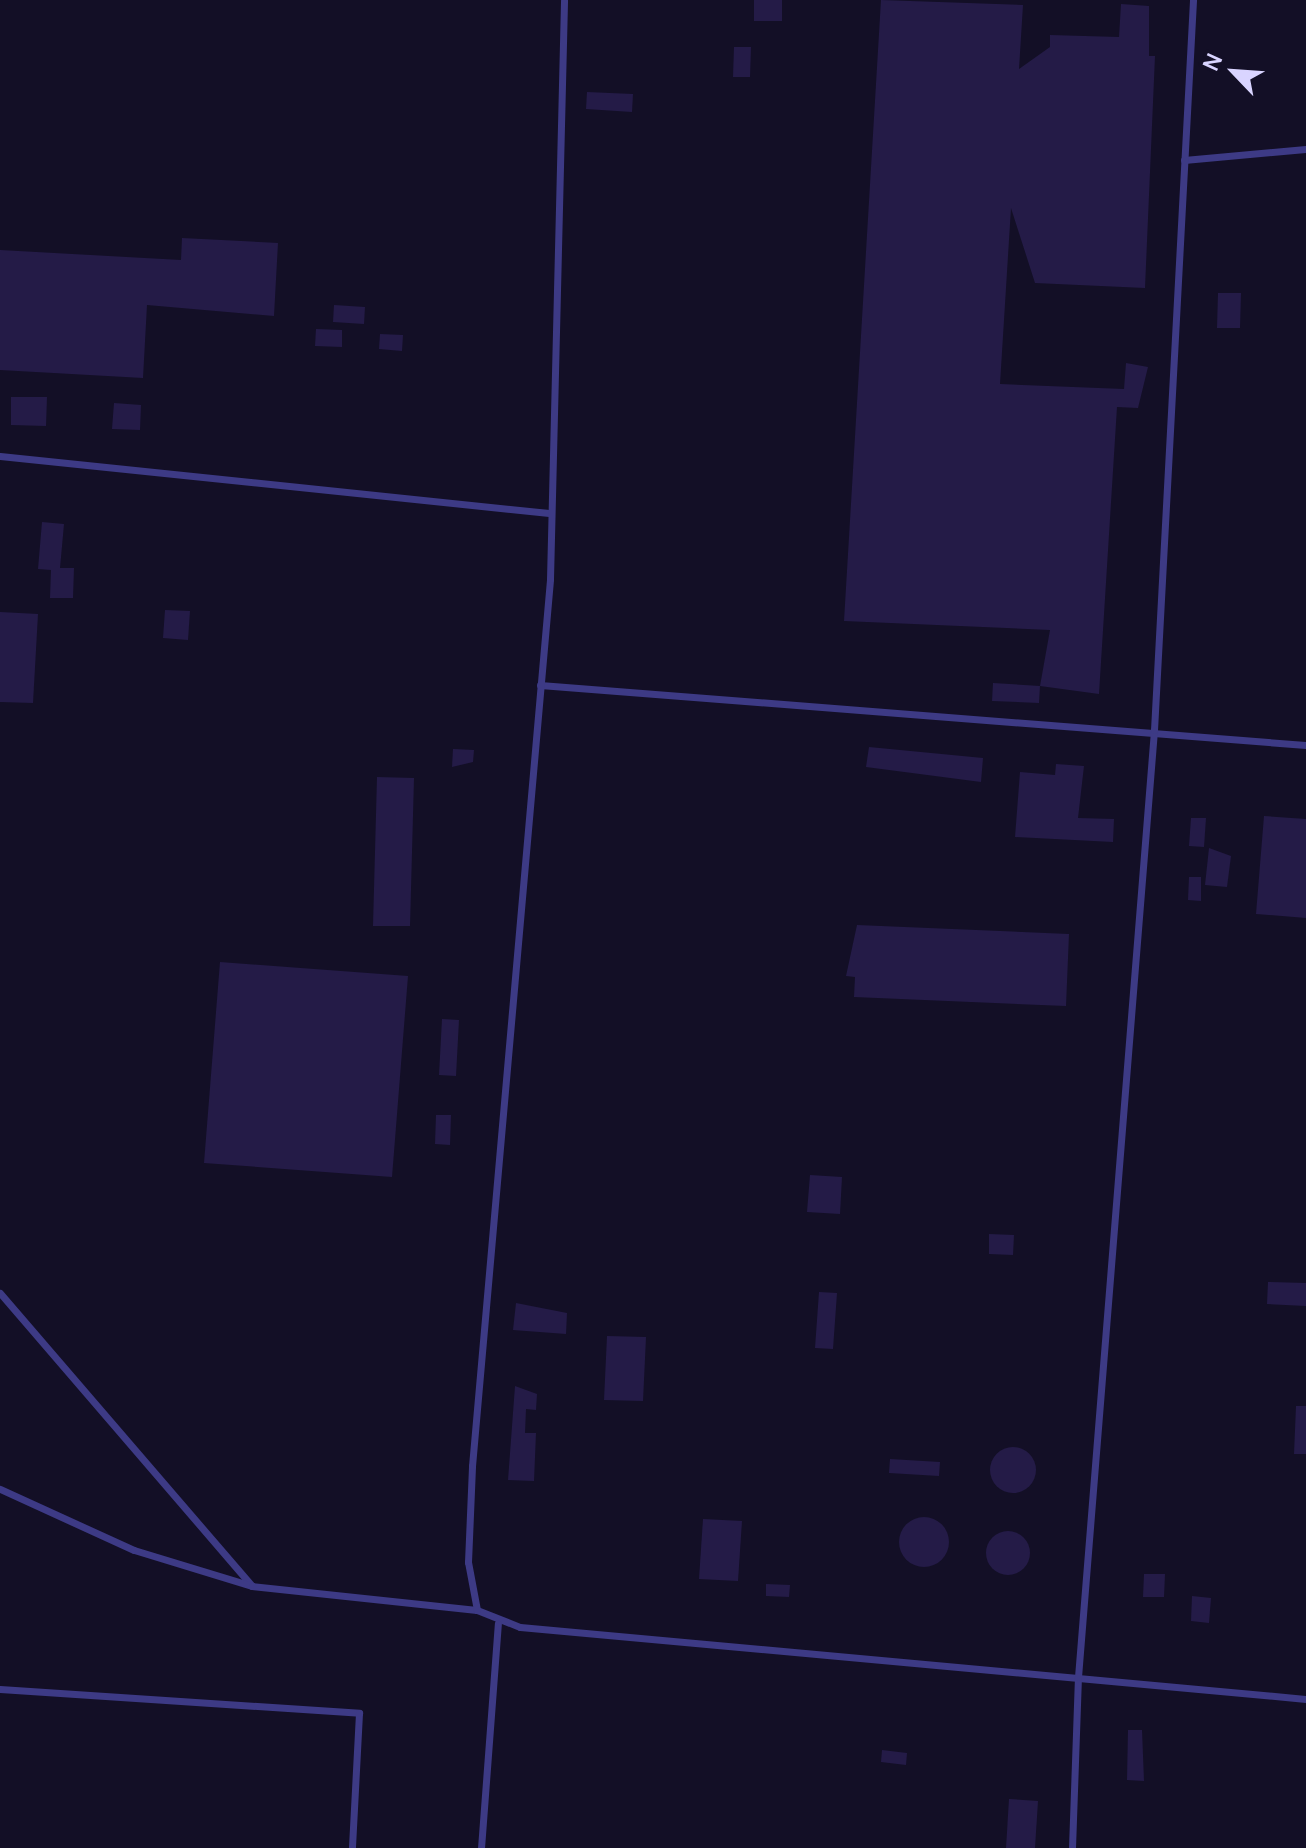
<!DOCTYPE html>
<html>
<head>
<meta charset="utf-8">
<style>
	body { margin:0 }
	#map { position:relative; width:1306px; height:1848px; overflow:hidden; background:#130f26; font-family:Manrope,sans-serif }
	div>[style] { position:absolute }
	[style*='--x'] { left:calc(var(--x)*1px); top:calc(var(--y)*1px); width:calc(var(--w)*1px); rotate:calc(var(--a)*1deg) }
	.building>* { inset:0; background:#241b47 }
	.round { border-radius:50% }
	.service>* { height:7px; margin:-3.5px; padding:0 3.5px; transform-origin:3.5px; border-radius:3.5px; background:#3d3a85 }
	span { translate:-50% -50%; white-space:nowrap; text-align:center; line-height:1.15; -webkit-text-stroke:7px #130f26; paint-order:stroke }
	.north { position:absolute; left:1194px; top:32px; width:80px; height:80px; -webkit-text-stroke:6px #130f26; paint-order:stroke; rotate:295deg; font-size:22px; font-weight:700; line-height:32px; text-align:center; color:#d9d4ff }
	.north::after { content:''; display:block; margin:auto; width:28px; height:36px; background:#d9d4ff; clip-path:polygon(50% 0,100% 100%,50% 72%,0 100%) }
</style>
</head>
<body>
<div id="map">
	<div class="building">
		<div style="clip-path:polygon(754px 0,782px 0,782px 21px,754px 21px)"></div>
		<div style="clip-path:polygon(881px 0,1023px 5px,1019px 69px,1050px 47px,1050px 35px,1119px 37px,1121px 4px,1149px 6px,1149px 56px,1155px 56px,1145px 288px,1035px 283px,1011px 208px,1000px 384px,1124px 389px,1126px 363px,1148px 367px,1138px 408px,1117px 407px,1099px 694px,1040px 686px,1039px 703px,992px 701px,993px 683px,1040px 686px,1050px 630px,844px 621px)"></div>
		<div style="clip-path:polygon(734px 47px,751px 47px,750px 77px,733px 77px)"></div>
		<div style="clip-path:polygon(587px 92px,633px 94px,632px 112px,586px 109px)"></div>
		<div style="clip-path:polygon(182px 238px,278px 243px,274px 316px,147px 305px,143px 378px,0 370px,0 250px,181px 260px)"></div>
		<div style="clip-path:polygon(1218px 293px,1241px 293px,1240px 328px,1217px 328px)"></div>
		<div style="clip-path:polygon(334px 305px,365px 307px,364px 324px,333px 322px)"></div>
		<div style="clip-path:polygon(316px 329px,342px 330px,342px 347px,315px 346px)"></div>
		<div style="clip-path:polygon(380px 334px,403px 335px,402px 351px,379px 349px)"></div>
		<div style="clip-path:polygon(11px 397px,47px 397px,46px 426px,11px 425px)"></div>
		<div style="clip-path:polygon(114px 403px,141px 405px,140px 430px,112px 429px)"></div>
		<div style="clip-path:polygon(42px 522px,64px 524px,60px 568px,74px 568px,73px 598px,50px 598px,51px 570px,38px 569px)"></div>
		<div style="clip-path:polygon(165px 610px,190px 611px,188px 640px,163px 638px)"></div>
		<div style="clip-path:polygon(0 612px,38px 614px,33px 703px,0 702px)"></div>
		<div style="clip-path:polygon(869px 747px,983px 758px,981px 782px,866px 767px)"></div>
		<div style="clip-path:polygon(453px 749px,474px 750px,473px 762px,452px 767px)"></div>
		<div style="clip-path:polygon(1056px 764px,1084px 766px,1078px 818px,1114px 819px,1113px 842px,1015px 837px,1020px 772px,1055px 775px)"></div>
		<div style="clip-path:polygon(377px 777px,414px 778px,410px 926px,373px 926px)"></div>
		<div style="clip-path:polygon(1264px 816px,1306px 819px,1306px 918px,1256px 914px)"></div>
		<div style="clip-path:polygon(1191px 818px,1206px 818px,1204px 847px,1189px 846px)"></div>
		<div style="clip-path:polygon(1209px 848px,1231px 856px,1227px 887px,1205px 885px)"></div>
		<div style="clip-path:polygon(1189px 877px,1201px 877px,1201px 901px,1188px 900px)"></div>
		<div style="clip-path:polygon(857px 925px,1069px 934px,1066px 1006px,854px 997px,855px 977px,846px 976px)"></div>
		<div style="clip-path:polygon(220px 962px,408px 976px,392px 1177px,204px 1163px)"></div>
		<div style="clip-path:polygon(442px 1019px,459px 1020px,456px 1076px,439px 1075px)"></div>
		<div style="clip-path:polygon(436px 1115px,451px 1115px,450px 1145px,435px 1144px)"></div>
		<div style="clip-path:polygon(810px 1175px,842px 1177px,840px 1214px,807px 1212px)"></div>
		<div style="clip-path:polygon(989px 1234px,1014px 1235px,1013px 1255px,989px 1254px)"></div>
		<div style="clip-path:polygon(1268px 1282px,1306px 1283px,1306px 1306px,1267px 1304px)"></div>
		<div style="clip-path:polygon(819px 1292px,837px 1293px,833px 1349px,815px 1348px)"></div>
		<div style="clip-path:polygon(516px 1303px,567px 1313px,566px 1334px,513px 1330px)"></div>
		<div style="clip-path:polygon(607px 1336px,646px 1337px,643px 1401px,604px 1400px)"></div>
		<div style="clip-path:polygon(515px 1386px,537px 1394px,536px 1410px,526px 1409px,525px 1433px,536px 1433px,534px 1481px,508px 1480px)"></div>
		<div style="clip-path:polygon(1296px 1406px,1306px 1406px,1306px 1454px,1294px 1454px)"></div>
		<div class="round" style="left:990px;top:1447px;width:46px;height:46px"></div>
		<div style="clip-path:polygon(890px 1459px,940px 1462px,939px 1476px,889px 1473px)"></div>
		<div class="round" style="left:899px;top:1517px;width:50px;height:50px"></div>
		<div style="clip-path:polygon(703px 1519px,742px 1521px,738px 1581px,699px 1579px)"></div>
		<div class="round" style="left:986px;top:1531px;width:44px;height:44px"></div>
		<div style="clip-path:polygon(1144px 1574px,1165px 1574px,1164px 1597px,1143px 1597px)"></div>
		<div style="clip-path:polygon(766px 1584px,790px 1585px,789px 1597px,766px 1596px)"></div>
		<div style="clip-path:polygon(1192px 1596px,1211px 1598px,1209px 1623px,1191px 1621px)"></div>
		<div style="clip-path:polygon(1128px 1730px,1142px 1730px,1144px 1781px,1127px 1780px)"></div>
		<div style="clip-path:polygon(882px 1750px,907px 1753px,906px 1765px,881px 1762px)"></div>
		<div style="clip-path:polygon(1009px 1799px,1038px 1801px,1035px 1848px,1006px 1848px)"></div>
	</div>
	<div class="service">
		<div style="--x:1184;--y:160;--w:122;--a:-5.2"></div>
		<div style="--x:0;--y:456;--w:552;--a:5.93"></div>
		<div style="--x:540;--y:685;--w:768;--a:4.48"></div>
		<div style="--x:0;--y:1293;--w:386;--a:49.3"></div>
		<div style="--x:0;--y:1489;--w:147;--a:24.5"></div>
		<div style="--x:134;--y:1550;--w:123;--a:17"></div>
		<div style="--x:252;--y:1586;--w:226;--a:6.1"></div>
		<div style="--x:477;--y:1610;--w:46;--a:21.6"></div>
		<div style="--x:520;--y:1627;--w:789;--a:5.23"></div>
		<div style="--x:477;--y:1610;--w:49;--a:-100.6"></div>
		<div style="--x:468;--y:1562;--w:96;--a:-87.6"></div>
		<div style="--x:472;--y:1466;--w:890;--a:-84.97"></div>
		<div style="--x:550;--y:579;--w:579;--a:-88.61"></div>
		<div style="--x:0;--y:1689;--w:360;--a:3.8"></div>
		<div style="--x:359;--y:1713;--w:135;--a:93"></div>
		<div style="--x:481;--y:1848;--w:225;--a:-85.7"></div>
		<div style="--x:1072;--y:1848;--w:171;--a:-88"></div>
		<div style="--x:1078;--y:1677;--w:950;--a:-85.41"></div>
		<div style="--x:1154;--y:730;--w:731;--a:-86.94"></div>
	</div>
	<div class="north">N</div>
</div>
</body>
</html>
